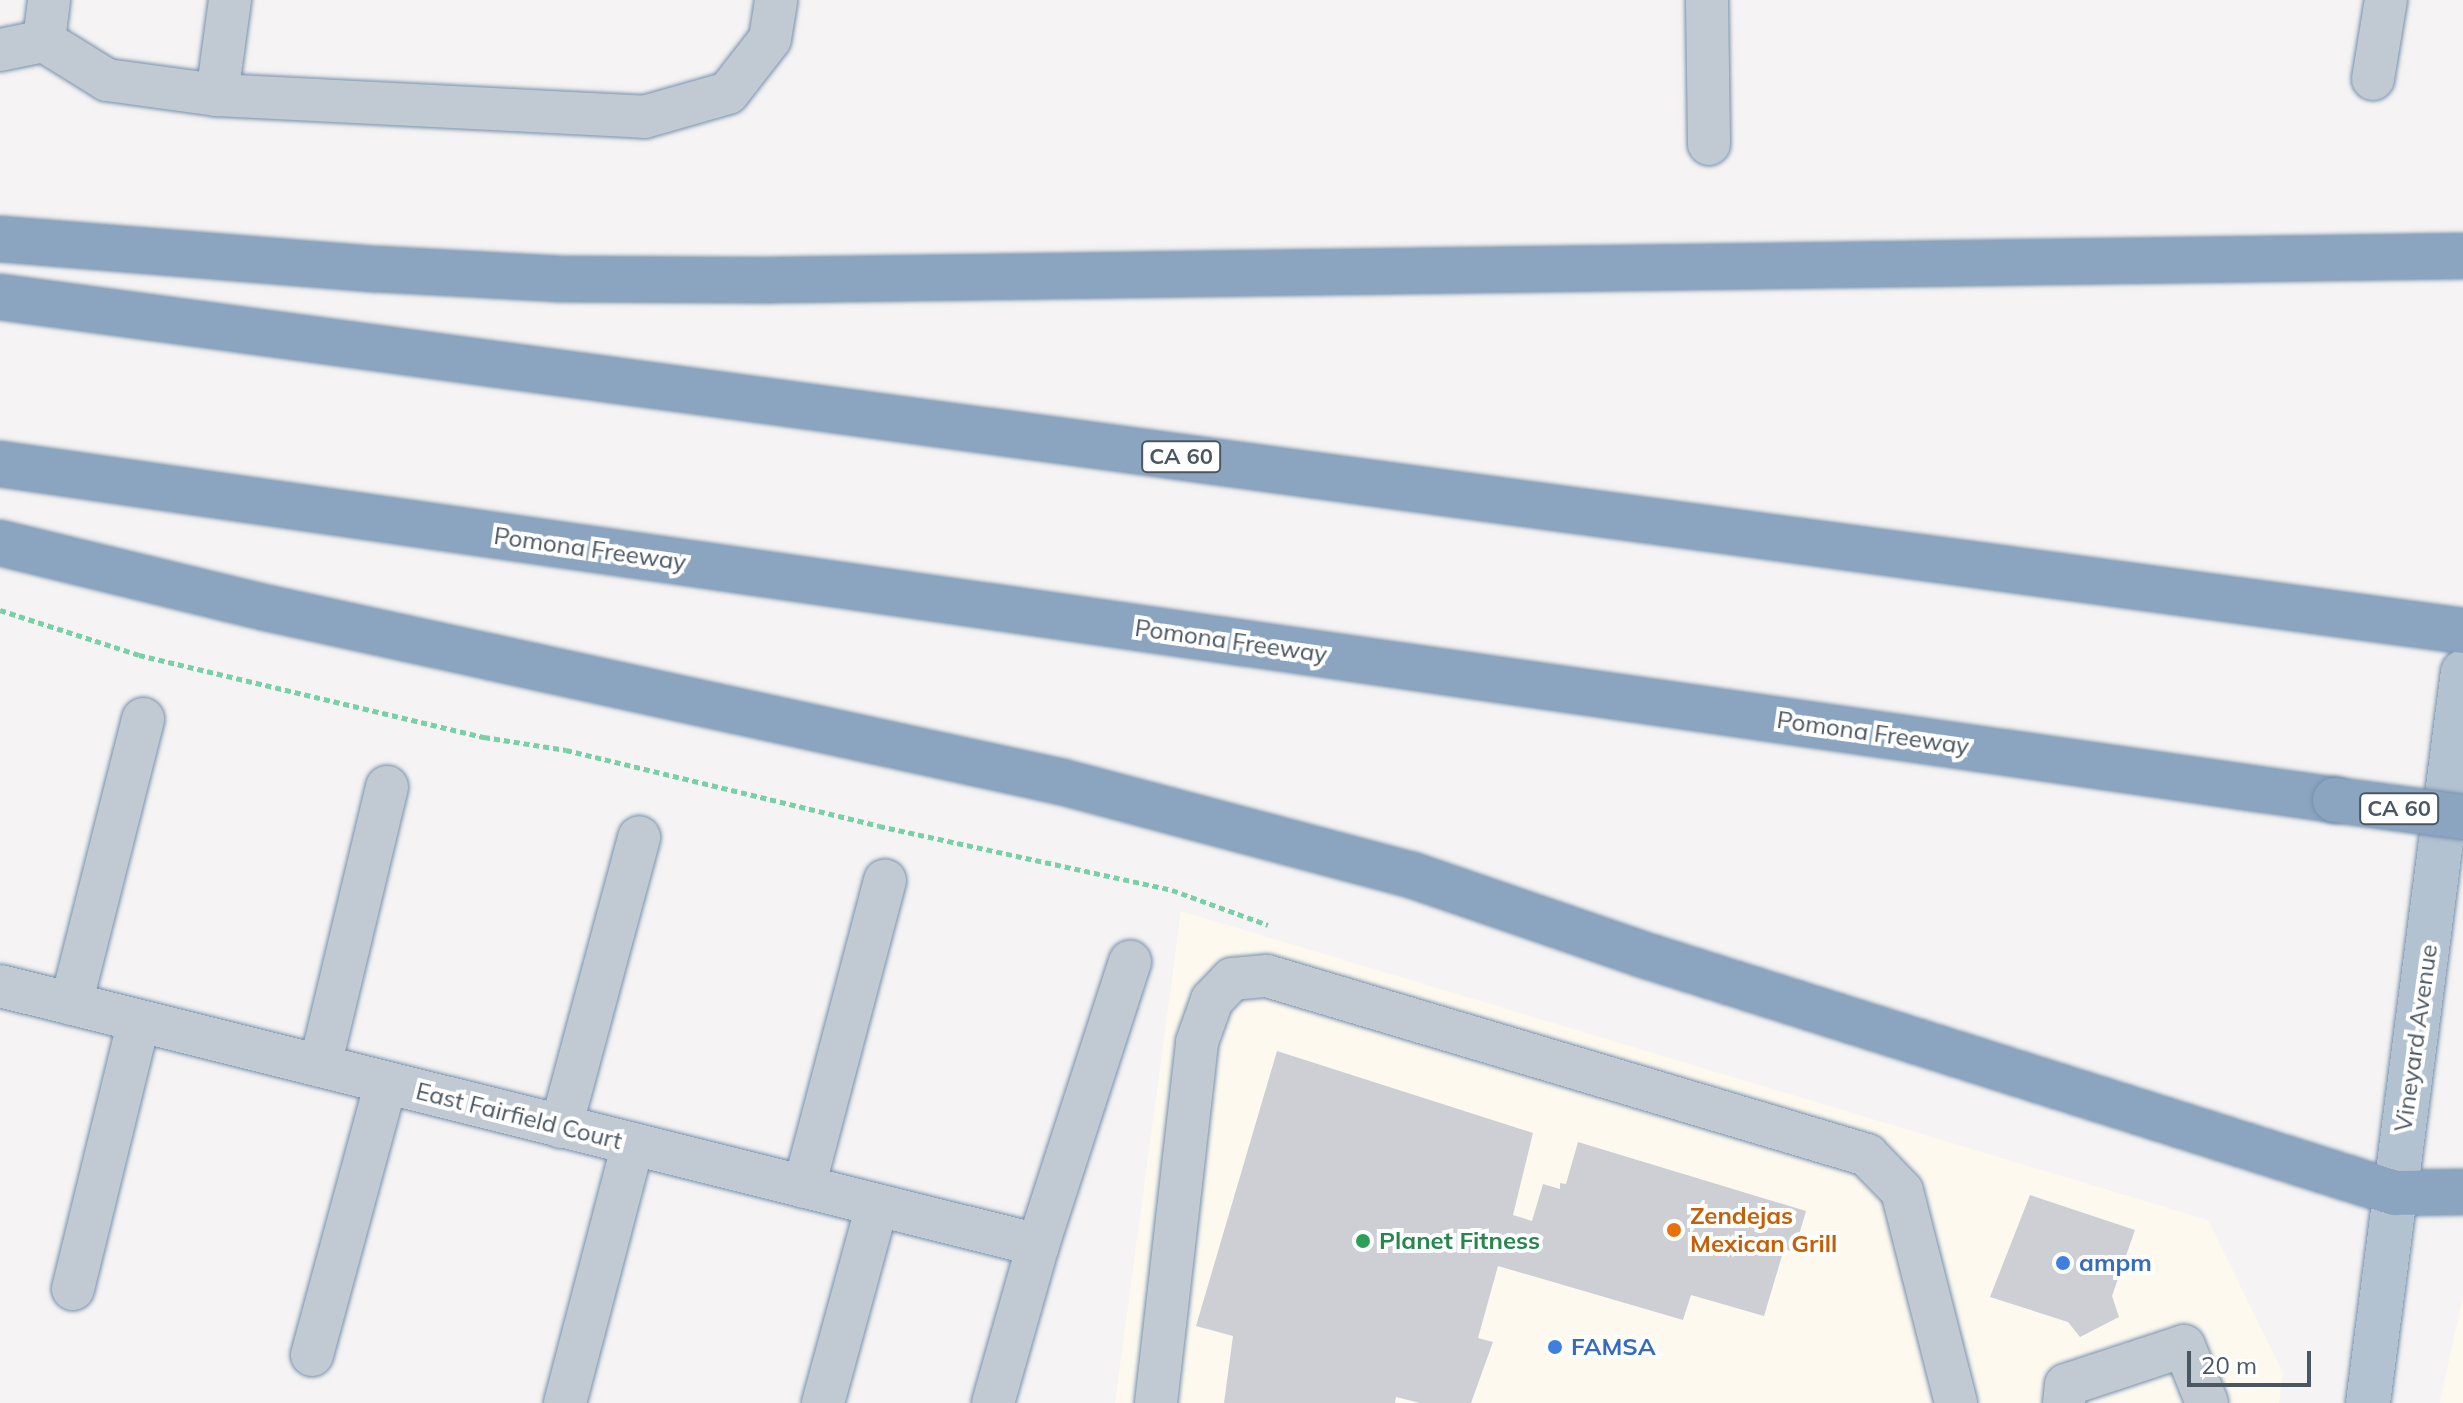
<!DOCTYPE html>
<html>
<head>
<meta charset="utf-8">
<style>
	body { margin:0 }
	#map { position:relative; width:2463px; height:1403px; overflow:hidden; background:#f5f3f3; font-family:Mulish,sans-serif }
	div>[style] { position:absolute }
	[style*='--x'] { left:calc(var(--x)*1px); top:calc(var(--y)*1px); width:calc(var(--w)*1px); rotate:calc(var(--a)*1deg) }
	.commercial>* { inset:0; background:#fdf9ef }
	.building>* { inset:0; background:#cdcfd5 }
	.path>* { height:5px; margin-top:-2.5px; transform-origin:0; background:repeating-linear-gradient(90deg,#7ad0a6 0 6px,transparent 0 10px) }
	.roads { filter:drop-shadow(0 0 2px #7690ad) drop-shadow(0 0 2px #7690ad) }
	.minor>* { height:42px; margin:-21px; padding:0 21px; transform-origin:21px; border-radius:21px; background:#c1cad2 }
	.major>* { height:44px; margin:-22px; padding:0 22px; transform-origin:22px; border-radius:22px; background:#b3c2d1 }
	.highway>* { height:44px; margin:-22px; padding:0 22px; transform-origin:22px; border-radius:22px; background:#8ba5c1 }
	.bridges { filter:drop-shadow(0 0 2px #7690ad) drop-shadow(0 0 2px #7690ad) }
	.highway-bridge>* { height:44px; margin:-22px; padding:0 22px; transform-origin:22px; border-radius:22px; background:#8ba5c1 }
	.dots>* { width:22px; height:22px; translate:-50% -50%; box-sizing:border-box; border:4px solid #fff; border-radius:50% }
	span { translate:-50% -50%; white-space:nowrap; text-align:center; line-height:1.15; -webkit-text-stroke:8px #fff; paint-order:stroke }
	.shield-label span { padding:2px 6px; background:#fff; border:2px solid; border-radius:6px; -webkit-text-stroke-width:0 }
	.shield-label { font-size:22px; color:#4a5661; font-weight:700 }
	.street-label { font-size:24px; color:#4a5661 }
	.food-label { font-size:24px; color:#c56008; font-weight:700 }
	.left { translate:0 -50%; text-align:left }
	.leisure-label { font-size:24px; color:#27864d; font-weight:700 }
	.shop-label { font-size:24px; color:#366cbe; font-weight:700 }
	.scale { position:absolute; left:2187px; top:1351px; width:124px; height:36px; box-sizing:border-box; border:4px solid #4a5661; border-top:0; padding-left:10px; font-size:24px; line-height:28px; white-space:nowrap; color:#4a5661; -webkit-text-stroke:6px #fff; paint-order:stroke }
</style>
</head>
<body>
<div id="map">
	<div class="commercial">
		<div style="clip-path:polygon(1181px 911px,2208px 1220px,2283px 1373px,2279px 1403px,1115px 1403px)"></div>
		<div style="clip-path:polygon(2463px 1296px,2463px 1403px,2440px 1403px,2441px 1397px)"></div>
	</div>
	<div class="building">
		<div style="clip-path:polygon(1277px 1051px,1533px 1133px,1513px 1215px,1532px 1221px,1543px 1184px,1560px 1189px,1560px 1183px,1566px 1184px,1578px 1142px,1806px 1211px,1794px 1252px,1784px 1249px,1764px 1316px,1691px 1295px,1683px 1320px,1498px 1266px,1478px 1338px,1493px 1342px,1471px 1403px,1420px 1403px,1396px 1397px,1395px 1403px,1224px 1403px,1233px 1336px,1196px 1326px)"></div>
		<div style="clip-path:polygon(2030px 1195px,2135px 1230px,2112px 1296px,2119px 1317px,2080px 1337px,2068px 1322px,1990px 1297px)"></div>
	</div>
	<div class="path">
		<div style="--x:0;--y:610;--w:146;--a:17.9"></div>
		<div style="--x:139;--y:655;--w:355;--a:13.4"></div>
		<div style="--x:484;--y:737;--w:83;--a:9"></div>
		<div style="--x:566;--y:750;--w:322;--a:13.6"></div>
		<div style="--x:879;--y:826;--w:300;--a:12.3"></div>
		<div style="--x:1172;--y:890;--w:102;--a:20"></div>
	</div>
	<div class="roads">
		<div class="minor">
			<div style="--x:1707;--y:0;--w:144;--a:89.2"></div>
			<div style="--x:44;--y:41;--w:41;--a:-83"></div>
			<div style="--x:0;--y:50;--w:45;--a:-11.6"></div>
			<div style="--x:44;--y:41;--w:74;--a:31.8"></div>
			<div style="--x:107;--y:80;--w:111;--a:7.8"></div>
			<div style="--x:217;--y:95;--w:428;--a:2.9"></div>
			<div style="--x:644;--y:117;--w:87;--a:-15.9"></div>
			<div style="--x:728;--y:93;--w:68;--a:-52.1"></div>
			<div style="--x:770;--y:39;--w:39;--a:-81"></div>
			<div style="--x:2373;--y:79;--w:80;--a:-80.7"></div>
			<div style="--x:217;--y:95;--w:96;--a:-82.2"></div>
			<div style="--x:0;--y:986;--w:1070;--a:14.01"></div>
			<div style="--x:71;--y:1004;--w:294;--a:-75.8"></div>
			<div style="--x:320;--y:1066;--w:287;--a:-76.5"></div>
			<div style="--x:561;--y:1127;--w:300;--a:-74.9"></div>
			<div style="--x:804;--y:1187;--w:317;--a:-75.2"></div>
			<div style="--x:73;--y:1289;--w:276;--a:-76.2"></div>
			<div style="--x:312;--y:1355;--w:282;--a:-74.8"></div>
			<div style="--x:565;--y:1403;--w:268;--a:-75.3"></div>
			<div style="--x:823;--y:1403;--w:205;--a:-74.7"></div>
			<div style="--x:993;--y:1403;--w:164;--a:-74.1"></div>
			<div style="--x:1038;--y:1245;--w:298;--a:-72"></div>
			<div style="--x:1156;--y:1403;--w:363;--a:-83.5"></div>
			<div style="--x:1197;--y:1042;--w:45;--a:-70.3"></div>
			<div style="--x:1212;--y:1000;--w:29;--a:-46"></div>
			<div style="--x:1232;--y:979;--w:35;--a:-5"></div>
			<div style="--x:1267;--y:976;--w:626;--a:16.61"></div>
			<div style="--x:1867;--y:1155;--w:50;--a:45.8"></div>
			<div style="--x:1902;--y:1191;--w:219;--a:75.7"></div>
			<div style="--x:2064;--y:1403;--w:18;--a:-84"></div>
			<div style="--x:2066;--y:1385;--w:124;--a:-18.3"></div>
			<div style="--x:2184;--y:1346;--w:61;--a:68"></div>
		</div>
		<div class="major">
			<div style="--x:2368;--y:1403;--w:737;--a:-82.6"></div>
		</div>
		<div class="highway">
			<div style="--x:0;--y:239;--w:377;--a:4.6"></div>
			<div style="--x:376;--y:269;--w:182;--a:3.1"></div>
			<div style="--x:558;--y:279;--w:215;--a:0.3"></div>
			<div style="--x:773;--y:280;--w:1690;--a:-0.81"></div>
			<div style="--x:0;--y:297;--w:2486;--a:7.72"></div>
			<div style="--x:0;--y:464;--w:2359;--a:8.19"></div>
			<div style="--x:0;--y:543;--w:275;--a:13.7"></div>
			<div style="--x:267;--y:608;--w:814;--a:12.35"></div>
			<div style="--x:1062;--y:782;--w:362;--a:14.9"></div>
			<div style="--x:1412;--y:875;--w:242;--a:19"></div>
			<div style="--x:1641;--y:954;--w:791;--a:17.59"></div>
			<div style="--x:2395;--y:1193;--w:68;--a:-0.8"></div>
		</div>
	</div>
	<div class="bridges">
		<div class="highway-bridge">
			<div style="--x:2335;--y:800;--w:129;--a:7.6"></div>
		</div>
	</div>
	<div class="dots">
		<div style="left:1674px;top:1230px;background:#e8710a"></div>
		<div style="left:1363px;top:1241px;background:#2e9e5b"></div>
		<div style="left:2063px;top:1263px;background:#3f7fe0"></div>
		<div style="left:1555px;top:1347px;background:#3f7fe0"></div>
	</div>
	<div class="shield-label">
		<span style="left:1181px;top:457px">CA 60</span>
		<span style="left:2399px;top:809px">CA 60</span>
	</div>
	<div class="street-label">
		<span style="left:590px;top:549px;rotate:8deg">Pomona Freeway</span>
		<span style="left:1231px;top:641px;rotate:8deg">Pomona Freeway</span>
		<span style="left:1873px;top:733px;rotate:8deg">Pomona Freeway</span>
		<span style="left:2416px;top:1038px;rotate:-82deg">Vineyard Avenue</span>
		<span style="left:519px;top:1116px;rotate:14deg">East Fairfield Court</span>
	</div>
	<div class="food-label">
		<span class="left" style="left:1690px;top:1230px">Zendejas<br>Mexican Grill</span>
	</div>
	<div class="leisure-label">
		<span class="left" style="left:1379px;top:1241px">Planet Fitness</span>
	</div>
	<div class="shop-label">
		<span class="left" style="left:2079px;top:1263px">ampm</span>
		<span class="left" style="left:1571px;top:1347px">FAMSA</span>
	</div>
	<div class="scale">20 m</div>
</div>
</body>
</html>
